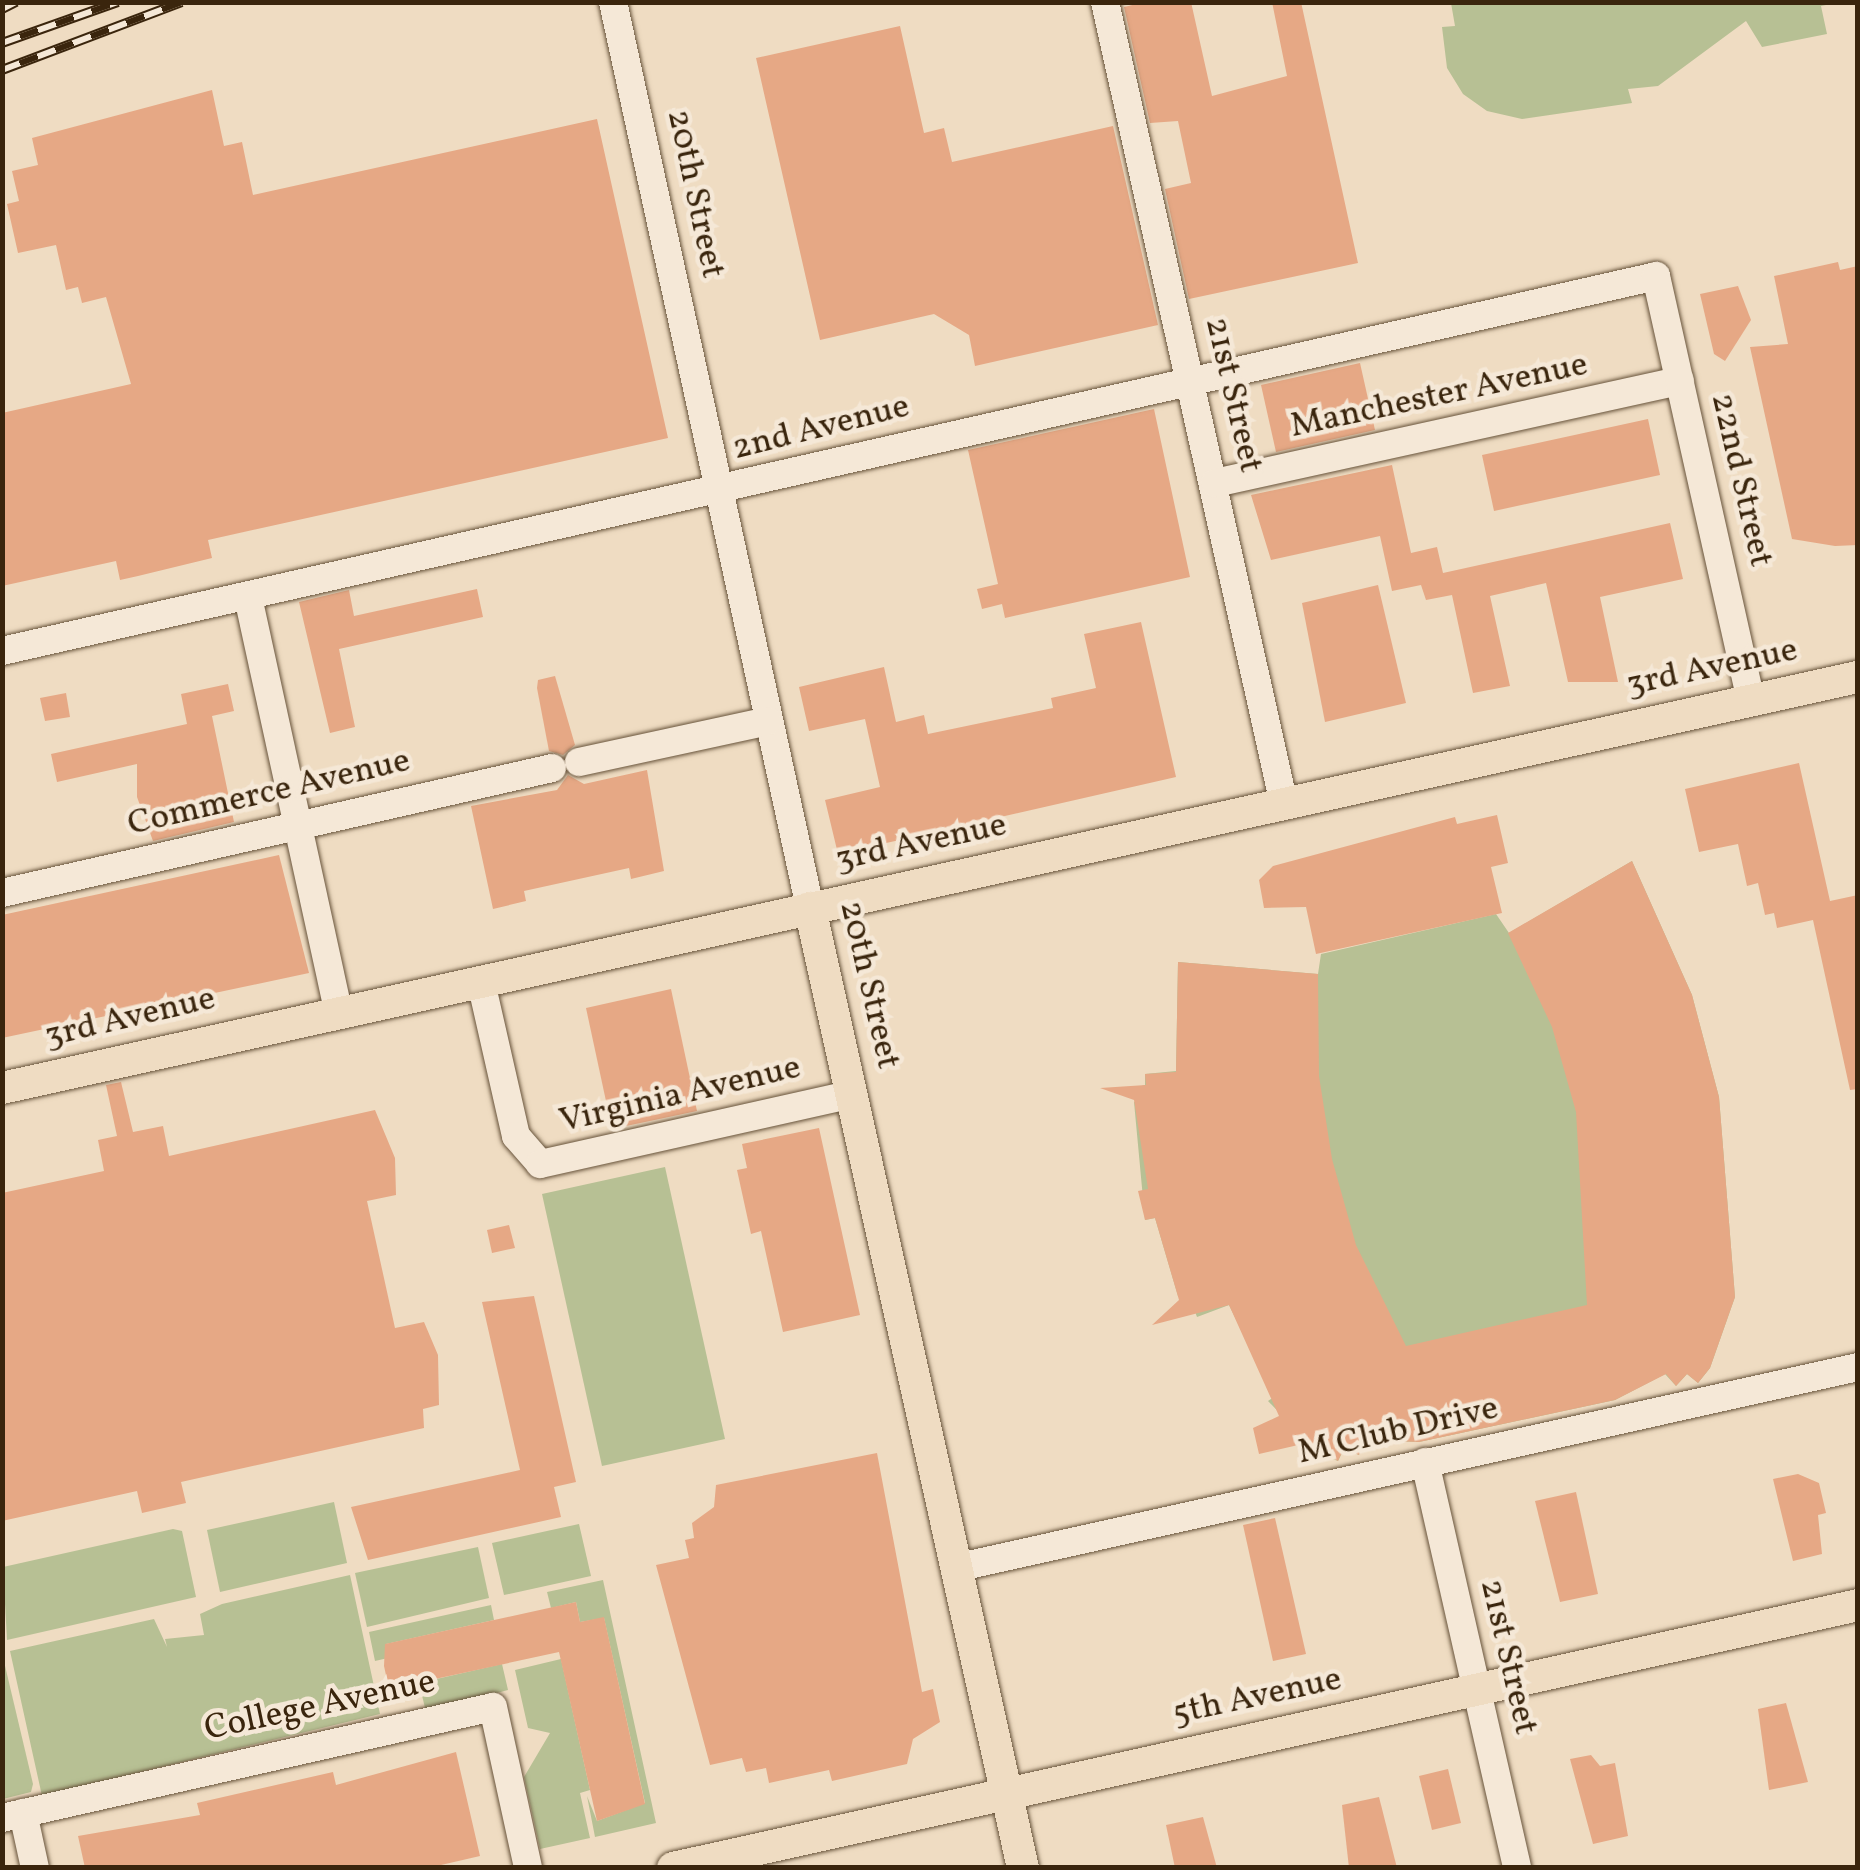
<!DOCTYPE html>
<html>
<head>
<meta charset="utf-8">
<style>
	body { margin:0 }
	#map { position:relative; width:1860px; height:1870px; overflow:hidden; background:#efdcc2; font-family:Vollkorn,serif }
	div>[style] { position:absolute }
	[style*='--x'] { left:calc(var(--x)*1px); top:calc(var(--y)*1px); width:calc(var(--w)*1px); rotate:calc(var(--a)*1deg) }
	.green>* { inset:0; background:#b7c094 }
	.building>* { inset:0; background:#e6a885 }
	.roads { filter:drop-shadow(0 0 2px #67533a) drop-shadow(0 0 2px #67533a) }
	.minor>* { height:28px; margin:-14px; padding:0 14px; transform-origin:14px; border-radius:14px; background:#f5e8d7 }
	.major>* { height:32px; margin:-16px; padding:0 16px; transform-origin:16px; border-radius:16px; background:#efdcc2 }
	.rail>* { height:10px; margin-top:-5px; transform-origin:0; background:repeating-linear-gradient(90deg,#f5e8d7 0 19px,#3a250d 0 38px); box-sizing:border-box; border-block:2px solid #3a250d }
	span { translate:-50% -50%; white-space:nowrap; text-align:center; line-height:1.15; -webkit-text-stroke:9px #f5e8d7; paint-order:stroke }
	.street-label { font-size:35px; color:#3a250d }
	.frame { position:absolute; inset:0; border:5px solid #3a250d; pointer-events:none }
</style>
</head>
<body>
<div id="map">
	<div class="green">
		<div style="clip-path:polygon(1451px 3px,1451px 2px,1836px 3px,1821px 6px,1827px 34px,1762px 47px,1746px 21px,1658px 86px,1628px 89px,1632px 103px,1522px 119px,1487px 111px,1463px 94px,1447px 68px,1442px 27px,1455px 26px)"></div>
		<div style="clip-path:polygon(1632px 861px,1692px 995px,1719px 1097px,1735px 1297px,1710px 1368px,1698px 1383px,1687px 1374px,1676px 1386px,1665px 1374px,1615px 1400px,1419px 1442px,1364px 1440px,1359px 1455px,1344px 1449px,1338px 1461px,1319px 1454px,1268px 1401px,1274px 1397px,1229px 1305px,1197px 1317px,1188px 1293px,1178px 1296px,1155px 1218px,1145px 1220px,1134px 1102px,1145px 1096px,1120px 1092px,1145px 1085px,1145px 1074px,1176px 1071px,1178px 962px,1318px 974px,1321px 954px,1496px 914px,1509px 933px)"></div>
		<div style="clip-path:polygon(665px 1167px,725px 1439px,602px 1466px,542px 1194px)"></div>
		<div style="clip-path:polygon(334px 1502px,347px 1563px,220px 1592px,207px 1530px)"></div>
		<div style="clip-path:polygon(579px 1524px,591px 1576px,504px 1595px,492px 1543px)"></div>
		<div style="clip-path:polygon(173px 1529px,182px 1531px,196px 1597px,7px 1640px,3px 1567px)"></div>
		<div style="clip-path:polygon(478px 1547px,489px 1598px,367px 1627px,355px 1573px)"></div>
		<div style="clip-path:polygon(350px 1575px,380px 1714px,42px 1796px,10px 1651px,154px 1619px,167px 1647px,165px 1639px,204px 1635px,200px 1614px,222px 1604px)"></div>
		<div style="clip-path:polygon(603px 1580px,656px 1823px,595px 1837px,587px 1796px,597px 1821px,645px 1803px,604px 1618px,580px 1622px,576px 1602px,551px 1608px,547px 1592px)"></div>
		<div style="clip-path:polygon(491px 1605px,494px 1620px,386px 1644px,388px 1658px,375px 1661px,369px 1632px)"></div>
		<div style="clip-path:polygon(2px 1653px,33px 1784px,31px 1792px,3px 1799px)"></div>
		<div style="clip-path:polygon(561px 1659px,590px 1790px,580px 1793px,590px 1838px,540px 1849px,524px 1777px,550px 1733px,528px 1728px,515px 1670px)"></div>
		<div style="clip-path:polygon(502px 1664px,508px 1690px,426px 1712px,419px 1683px)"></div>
	</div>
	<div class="building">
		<div style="clip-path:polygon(1145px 2px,1191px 2px,1212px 96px,1287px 76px,1272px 2px,1301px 2px,1358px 263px,1189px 299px,1165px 189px,1191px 183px,1178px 121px,1150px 123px,1124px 7px)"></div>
		<div style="clip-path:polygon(900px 26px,924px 133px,944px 128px,952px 162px,1113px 126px,1158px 325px,975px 366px,969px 335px,934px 314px,820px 340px,756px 58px)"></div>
		<div style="clip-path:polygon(212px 90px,224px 146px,242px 142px,253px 195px,597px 119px,668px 438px,208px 540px,212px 558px,138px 576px,120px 580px,116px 561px,2px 586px,2px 413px,131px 384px,106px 297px,82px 303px,78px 287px,66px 290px,56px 245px,18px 253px,7px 204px,19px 201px,12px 171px,38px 165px,32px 138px)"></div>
		<div style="clip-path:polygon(1838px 262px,1840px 270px,1858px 266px,1858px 545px,1835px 546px,1792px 539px,1750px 347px,1788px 344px,1774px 276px)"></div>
		<div style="clip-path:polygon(1738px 286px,1751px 320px,1725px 361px,1714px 354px,1700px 294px)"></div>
		<div style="clip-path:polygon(1360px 363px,1375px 430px,1276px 452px,1261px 385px)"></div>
		<div style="clip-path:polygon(1154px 409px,1190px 577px,1005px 618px,1002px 604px,982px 609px,977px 589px,998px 584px,968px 450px)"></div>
		<div style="clip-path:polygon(1648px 419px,1660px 475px,1494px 511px,1482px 455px)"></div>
		<div style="clip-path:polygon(1392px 465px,1411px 553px,1437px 547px,1443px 573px,1670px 523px,1683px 579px,1600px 597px,1618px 682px,1568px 682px,1546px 583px,1490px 596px,1510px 686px,1473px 693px,1452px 595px,1426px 600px,1421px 585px,1392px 591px,1380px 536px,1271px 560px,1251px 495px)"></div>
		<div style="clip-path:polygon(1378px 585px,1406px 703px,1325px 722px,1302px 603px)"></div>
		<div style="clip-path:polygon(477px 589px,483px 617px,339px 649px,355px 727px,330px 733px,299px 602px,349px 590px,354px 616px)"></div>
		<div style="clip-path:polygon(1141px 622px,1176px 777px,838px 854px,825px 800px,880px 787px,865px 719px,809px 731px,799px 687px,884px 667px,896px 722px,924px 715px,928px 734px,1053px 708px,1051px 698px,1096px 688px,1084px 634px)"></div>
		<div style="clip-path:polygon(555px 676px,575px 745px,563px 755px,549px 751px,537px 688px,538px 680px)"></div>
		<div style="clip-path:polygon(228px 684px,234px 711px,212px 716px,234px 822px,153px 841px,137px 797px,137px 764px,57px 782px,51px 754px,187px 724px,181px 694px)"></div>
		<div style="clip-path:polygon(66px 693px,70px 717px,45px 721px,40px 698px)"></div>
		<div style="clip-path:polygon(1799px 763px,1830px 901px,1858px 895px,1858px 1089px,1850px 1090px,1813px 920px,1777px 928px,1774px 913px,1765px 915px,1758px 883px,1747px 886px,1738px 844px,1699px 852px,1685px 789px)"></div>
		<div style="clip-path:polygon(647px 770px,664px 871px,631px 879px,629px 868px,524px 891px,526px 901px,493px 909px,471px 806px,557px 790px,568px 775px,584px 784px)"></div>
		<div style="clip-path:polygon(1497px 815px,1508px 863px,1491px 867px,1502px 913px,1316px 954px,1306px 907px,1264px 908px,1259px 880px,1273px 866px,1455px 817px,1457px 824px)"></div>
		<div style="clip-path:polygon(279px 855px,309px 973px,2px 1038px,2px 915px)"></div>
		<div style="clip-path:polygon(1632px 861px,1692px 995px,1719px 1097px,1735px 1297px,1710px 1368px,1698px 1383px,1687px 1374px,1676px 1386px,1666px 1374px,1615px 1400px,1419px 1442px,1364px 1440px,1359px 1455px,1344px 1448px,1338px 1461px,1307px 1443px,1259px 1454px,1253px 1428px,1279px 1416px,1229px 1305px,1152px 1325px,1179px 1300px,1155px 1218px,1145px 1220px,1138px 1191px,1148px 1189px,1134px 1100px,1100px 1088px,1146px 1085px,1145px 1074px,1176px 1072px,1178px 962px,1318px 974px,1319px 1076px,1332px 1159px,1356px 1245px,1406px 1346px,1587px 1305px,1576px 1112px,1552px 1027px,1508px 933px)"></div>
		<div style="clip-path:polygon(671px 989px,697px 1111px,612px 1129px,586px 1008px)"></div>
		<div style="clip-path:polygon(121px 1082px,133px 1132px,163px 1126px,169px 1156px,375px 1110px,395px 1158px,396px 1195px,367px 1201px,395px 1328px,424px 1322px,438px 1355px,439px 1405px,423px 1409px,424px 1428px,181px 1482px,186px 1503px,142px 1513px,137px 1491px,2px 1521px,2px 1193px,104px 1171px,98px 1140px,117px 1136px,106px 1085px)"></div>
		<div style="clip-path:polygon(819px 1128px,860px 1315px,783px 1332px,761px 1231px,751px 1234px,737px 1170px,747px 1168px,742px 1144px)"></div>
		<div style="clip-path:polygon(509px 1225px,515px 1248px,492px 1253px,487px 1230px)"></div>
		<div style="clip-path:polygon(534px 1296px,576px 1482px,554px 1487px,561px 1517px,368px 1560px,351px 1507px,520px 1470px,482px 1302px)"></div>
		<div style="clip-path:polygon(877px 1453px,922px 1692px,933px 1689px,940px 1722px,913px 1739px,907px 1764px,832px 1781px,829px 1770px,769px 1783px,766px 1768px,746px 1772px,742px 1758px,710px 1765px,656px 1565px,689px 1558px,685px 1540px,694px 1538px,692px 1523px,714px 1507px,716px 1485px)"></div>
		<div style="clip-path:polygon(1798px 1474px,1819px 1483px,1826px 1513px,1818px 1515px,1822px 1554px,1793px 1561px,1773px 1479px)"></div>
		<div style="clip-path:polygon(1576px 1492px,1598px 1594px,1560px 1602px,1535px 1501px)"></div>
		<div style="clip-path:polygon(1275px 1518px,1306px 1654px,1273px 1661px,1243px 1525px)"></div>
		<div style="clip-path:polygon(576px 1602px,580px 1622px,604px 1617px,645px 1804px,597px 1821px,559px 1652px,389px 1689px,384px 1666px,385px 1644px)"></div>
		<div style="clip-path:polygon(1786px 1703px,1808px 1782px,1769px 1790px,1758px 1709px)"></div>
		<div style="clip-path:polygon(456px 1752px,480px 1856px,428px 1868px,85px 1868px,78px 1836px,200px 1815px,197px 1803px,333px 1772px,336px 1785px)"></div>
		<div style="clip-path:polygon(1591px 1755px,1600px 1766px,1615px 1763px,1628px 1836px,1593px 1844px,1570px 1759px)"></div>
		<div style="clip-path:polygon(1448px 1769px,1461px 1823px,1432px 1830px,1419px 1776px)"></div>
		<div style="clip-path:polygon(1379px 1797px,1397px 1868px,1349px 1868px,1342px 1805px)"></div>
		<div style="clip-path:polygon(1203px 1817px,1217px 1868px,1175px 1868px,1166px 1825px)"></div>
	</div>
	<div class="roads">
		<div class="minor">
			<div style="--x:613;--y:2;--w:927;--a:77.73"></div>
			<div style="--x:1105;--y:2;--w:822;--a:77.42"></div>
			<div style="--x:1215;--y:483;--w:476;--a:-12.4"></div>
			<div style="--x:248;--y:597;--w:426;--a:77.7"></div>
			<div style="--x:2;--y:651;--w:1696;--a:-12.77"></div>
			<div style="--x:1656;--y:276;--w:435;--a:77.4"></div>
			<div style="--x:579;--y:762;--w:193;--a:-12.2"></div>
			<div style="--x:2;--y:893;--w:564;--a:-12.8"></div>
			<div style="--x:481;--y:982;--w:158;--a:77.2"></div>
			<div style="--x:516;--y:1136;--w:37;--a:49"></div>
			<div style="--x:540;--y:1164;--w:320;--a:-12.6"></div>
			<div style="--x:1425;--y:1462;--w:416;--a:77.2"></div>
			<div style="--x:955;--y:1568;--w:925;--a:-12.55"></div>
			<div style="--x:23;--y:1813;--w:56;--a:77.7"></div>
			<div style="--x:2;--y:1818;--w:503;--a:-12.74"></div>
			<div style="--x:493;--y:1707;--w:165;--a:77.7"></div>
		</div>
		<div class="major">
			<div style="--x:810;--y:908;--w:983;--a:77.49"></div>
			<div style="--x:2;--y:1088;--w:1901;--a:-12.49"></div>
			<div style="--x:673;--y:1868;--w:1214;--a:-12.51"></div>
		</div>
	</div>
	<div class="rail">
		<div style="--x:2;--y:9;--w:16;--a:-27"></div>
		<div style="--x:2;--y:43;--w:123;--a:-19.5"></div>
		<div style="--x:2;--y:70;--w:192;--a:-20.7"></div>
	</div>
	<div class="street-label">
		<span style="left:695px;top:194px;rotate:78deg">20th Street</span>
		<span style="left:1233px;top:395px;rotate:77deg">21st Street</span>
		<span style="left:1439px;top:396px;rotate:-12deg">Manchester Avenue</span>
		<span style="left:821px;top:428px;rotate:-14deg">2nd Avenue</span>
		<span style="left:1741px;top:480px;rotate:77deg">22nd Street</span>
		<span style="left:1712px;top:668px;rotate:-12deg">3rd Avenue</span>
		<span style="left:269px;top:793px;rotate:-13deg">Commerce Avenue</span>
		<span style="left:921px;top:843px;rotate:-12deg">3rd Avenue</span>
		<span style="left:869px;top:985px;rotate:77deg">20th Street</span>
		<span style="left:130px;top:1018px;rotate:-13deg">3rd Avenue</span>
		<span style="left:680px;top:1095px;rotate:-13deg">Virginia Avenue</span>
		<span style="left:1398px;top:1431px;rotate:-13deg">M Club Drive</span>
		<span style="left:1508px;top:1657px;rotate:77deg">21st Street</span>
		<span style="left:1257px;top:1697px;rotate:-12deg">5th Avenue</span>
		<span style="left:320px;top:1706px;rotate:-12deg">College Avenue</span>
	</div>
	<div class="frame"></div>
</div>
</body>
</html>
